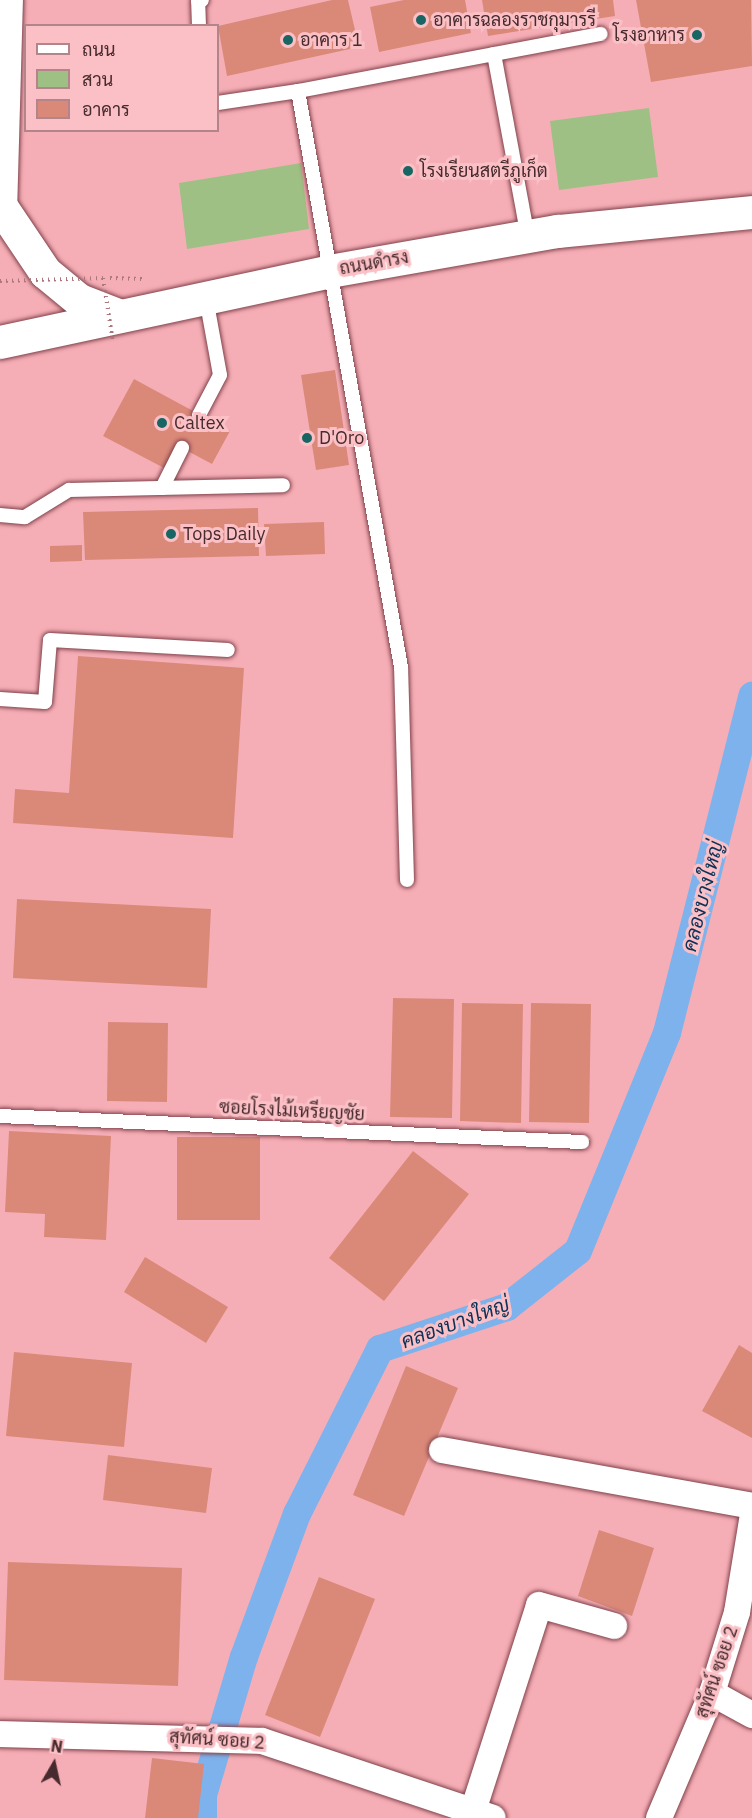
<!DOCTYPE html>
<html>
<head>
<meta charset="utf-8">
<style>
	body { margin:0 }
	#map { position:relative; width:752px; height:1818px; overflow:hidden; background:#f6aeb6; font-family:"IBM Plex Sans",Sarabun,sans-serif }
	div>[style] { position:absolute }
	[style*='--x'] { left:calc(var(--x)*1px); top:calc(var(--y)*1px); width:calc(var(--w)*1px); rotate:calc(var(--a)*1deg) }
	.green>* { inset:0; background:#9fc084 }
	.canal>* { height:28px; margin:-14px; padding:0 14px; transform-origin:14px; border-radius:14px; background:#7db2ed }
	.building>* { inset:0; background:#da8979 }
	.path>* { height:4px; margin-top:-2px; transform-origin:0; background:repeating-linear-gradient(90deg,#ac767c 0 1.5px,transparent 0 6px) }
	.roads { filter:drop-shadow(0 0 2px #80424b) drop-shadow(0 0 2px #80424b) }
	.lane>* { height:14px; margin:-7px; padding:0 7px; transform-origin:7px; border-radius:7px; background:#fff }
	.street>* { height:26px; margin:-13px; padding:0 13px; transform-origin:13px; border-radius:13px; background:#fff }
	.secondary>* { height:33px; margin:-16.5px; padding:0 16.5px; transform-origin:16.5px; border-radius:16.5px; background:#fff }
	.primary>* { height:33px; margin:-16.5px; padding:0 16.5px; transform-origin:16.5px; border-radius:16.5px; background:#fff }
	.path-bridge>* { height:4px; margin-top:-2px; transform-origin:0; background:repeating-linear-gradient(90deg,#ac767c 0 1.5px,transparent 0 6px) }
	.dots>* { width:16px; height:16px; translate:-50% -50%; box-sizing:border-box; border:3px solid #fbc0c6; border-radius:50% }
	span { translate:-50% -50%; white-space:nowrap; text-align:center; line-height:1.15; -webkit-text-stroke:6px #fbc0c6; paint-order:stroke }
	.poi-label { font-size:18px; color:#462a2d }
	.left { translate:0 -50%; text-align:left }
	.right { translate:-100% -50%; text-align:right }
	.street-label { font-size:18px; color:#462a2d }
	.water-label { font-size:20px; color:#0b3157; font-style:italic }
	.legend { position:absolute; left:24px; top:24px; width:195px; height:108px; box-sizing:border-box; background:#fbc0c6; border:2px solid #b38489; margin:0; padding:8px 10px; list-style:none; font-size:18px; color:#462a2d }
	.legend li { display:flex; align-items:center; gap:12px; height:30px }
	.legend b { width:30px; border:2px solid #b38489 }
	.north { position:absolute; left:24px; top:1734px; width:60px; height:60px; -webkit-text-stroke:4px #fbc0c6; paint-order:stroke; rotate:9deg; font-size:16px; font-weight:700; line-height:24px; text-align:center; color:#462a2d }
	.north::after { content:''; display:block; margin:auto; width:21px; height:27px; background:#462a2d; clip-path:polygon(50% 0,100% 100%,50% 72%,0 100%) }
</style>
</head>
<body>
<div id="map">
	<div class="green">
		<div style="clip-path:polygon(649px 108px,658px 177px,559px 190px,550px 121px)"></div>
		<div style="clip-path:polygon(301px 163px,309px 229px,187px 249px,179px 183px)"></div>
	</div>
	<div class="canal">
		<div style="--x:203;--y:1818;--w:23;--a:-90"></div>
		<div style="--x:203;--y:1795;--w:144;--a:-73.5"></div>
		<div style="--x:244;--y:1657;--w:153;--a:-69.7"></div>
		<div style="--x:297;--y:1514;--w:185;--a:-63.3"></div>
		<div style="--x:380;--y:1349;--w:134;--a:-18.3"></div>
		<div style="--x:507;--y:1307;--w:90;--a:-38.3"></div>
		<div style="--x:578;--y:1251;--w:235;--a:-67.8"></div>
		<div style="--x:667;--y:1033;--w:348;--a:-75.8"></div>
	</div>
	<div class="building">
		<div style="clip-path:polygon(332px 0,348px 0,359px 47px,227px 76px,218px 26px)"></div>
		<div style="clip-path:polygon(404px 0,465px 0,471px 33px,379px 52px,370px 7px)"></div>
		<div style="clip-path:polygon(482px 0,613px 0,615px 16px,488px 36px)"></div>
		<div style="clip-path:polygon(636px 0,751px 0,752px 66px,651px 82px)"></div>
		<div style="clip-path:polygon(335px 370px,349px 465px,316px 470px,301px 375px)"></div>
		<div style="clip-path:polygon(134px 379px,230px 431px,212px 464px,182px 448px,164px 468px,103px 436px)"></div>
		<div style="clip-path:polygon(258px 508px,259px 556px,85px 560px,83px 512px)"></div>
		<div style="clip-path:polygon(324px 522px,325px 554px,266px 556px,264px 524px)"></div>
		<div style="clip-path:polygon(82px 545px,82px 561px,50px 562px,50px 546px)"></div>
		<div style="clip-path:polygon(78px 656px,244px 668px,233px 838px,13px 823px,15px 789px,69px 793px)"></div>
		<div style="clip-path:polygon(17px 899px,211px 909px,207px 988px,13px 978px)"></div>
		<div style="clip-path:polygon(393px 998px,454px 999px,452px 1118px,390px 1117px)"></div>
		<div style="clip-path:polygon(462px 1003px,523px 1004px,521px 1123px,460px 1121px)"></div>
		<div style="clip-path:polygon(531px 1003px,591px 1004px,589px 1123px,529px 1122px)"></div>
		<div style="clip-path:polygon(108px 1022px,168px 1023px,167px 1102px,107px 1101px)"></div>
		<div style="clip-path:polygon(9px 1131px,111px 1136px,106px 1240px,44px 1237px,45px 1214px,5px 1212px)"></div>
		<div style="clip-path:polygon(177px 1137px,260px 1137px,260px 1220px,177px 1220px)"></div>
		<div style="clip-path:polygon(413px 1151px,469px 1194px,384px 1301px,329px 1258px)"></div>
		<div style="clip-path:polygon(145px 1257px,228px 1307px,206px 1343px,124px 1292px)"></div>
		<div style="clip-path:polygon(739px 1345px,752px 1353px,752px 1438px,702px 1411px)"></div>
		<div style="clip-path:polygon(14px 1352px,132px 1363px,124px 1447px,6px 1436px)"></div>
		<div style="clip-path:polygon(406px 1366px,458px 1388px,404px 1516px,353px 1495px)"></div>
		<div style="clip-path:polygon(108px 1455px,212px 1468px,206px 1513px,103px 1500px)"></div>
		<div style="clip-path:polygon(599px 1530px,654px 1548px,632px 1616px,578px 1596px)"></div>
		<div style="clip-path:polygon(8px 1562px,182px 1568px,178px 1686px,4px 1680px)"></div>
		<div style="clip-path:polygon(319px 1577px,375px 1599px,320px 1737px,265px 1715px)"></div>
		<div style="clip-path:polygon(152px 1758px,204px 1764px,198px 1818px,145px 1818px)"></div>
	</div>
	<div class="path">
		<div style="--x:110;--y:278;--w:32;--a:2"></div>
	</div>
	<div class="roads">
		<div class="lane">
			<div style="--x:199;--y:26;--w:25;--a:-92"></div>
			<div style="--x:198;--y:1;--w:4;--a:-14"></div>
			<div style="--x:494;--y:54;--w:186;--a:79.5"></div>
			<div style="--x:218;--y:103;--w:81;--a:-8.5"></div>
			<div style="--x:199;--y:415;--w:45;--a:-62.3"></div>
			<div style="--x:220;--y:375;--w:78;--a:-100.3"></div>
			<div style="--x:162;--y:488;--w:45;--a:-63.4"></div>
			<div style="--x:0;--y:515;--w:25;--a:5"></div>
			<div style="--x:25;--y:517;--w:52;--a:-31.5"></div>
			<div style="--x:69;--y:490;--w:214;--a:-1.3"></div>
			<div style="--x:0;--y:699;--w:45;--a:3.8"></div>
			<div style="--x:45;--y:702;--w:62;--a:-85.4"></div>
			<div style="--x:50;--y:640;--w:178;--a:3.2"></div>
			<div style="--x:407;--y:880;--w:213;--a:-91.6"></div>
			<div style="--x:401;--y:667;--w:585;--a:-100.14"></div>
			<div style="--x:298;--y:91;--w:308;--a:-10.7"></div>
			<div style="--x:0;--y:1116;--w:583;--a:2.56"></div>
		</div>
		<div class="street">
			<div style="--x:442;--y:1450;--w:315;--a:10.2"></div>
			<div style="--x:712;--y:1693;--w:46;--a:28.8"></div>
			<div style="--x:0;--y:1734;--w:262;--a:1.5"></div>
			<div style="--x:262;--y:1741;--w:243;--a:18.4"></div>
			<div style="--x:473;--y:1811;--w:216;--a:-72.2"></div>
			<div style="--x:539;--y:1605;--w:78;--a:15.6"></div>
			<div style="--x:659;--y:1818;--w:136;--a:-67"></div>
			<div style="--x:712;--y:1693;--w:85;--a:-72.8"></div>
			<div style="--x:737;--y:1612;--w:93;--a:-80.7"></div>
		</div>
		<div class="secondary">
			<div style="--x:0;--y:342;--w:338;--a:-12.1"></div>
			<div style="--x:330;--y:271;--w:231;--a:-10"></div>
			<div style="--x:558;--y:231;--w:195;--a:-5.6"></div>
		</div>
		<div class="primary">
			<div style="--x:0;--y:205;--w:81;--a:56.1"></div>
			<div style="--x:45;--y:272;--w:44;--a:39.5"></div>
			<div style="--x:79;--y:300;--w:42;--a:21"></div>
			<div style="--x:0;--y:212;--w:212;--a:-88.4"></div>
		</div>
	</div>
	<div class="path-bridge">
		<div style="--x:0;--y:281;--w:103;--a:-1.7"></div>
		<div style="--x:103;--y:278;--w:65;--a:81.1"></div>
	</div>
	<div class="dots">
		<div style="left:421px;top:20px;background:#186663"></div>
		<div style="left:697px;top:35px;background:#186663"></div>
		<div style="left:288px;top:40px;background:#186663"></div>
		<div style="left:408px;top:171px;background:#186663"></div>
		<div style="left:162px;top:423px;background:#186663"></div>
		<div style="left:307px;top:438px;background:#186663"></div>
		<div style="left:171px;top:534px;background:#186663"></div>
	</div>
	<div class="poi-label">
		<span class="left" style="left:433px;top:20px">อาคารฉลองราชกุมารรี</span>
		<span class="right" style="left:685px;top:35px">โรงอาหาร</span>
		<span class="left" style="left:300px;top:40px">อาคาร 1</span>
		<span class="left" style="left:420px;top:171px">โรงเรียนสตรีภูเก็ต</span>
		<span class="left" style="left:174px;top:423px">Caltex</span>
		<span class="left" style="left:319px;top:438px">D'Oro</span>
		<span class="left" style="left:183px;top:534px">Tops Daily</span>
	</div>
	<div class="street-label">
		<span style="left:374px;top:263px;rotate:-10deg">ถนนดำรง</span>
		<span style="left:292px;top:1111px;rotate:3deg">ซอยโรงไม้เหรียญชัย</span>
		<span style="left:717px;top:1672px;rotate:-71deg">สุทัศน์ ซอย 2</span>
		<span style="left:217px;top:1740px;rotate:4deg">สุทัศน์ ซอย 2</span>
	</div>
	<div class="water-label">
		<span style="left:702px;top:896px;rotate:-76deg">คลองบางใหญ่</span>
		<span style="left:455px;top:1322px;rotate:-20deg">คลองบางใหญ่</span>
	</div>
	<ul class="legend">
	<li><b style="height:8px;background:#fff"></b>ถนน</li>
	<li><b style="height:16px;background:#9fc084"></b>สวน</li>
	<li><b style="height:16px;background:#da8979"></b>อาคาร</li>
	</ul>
	<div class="north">N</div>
</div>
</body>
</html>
